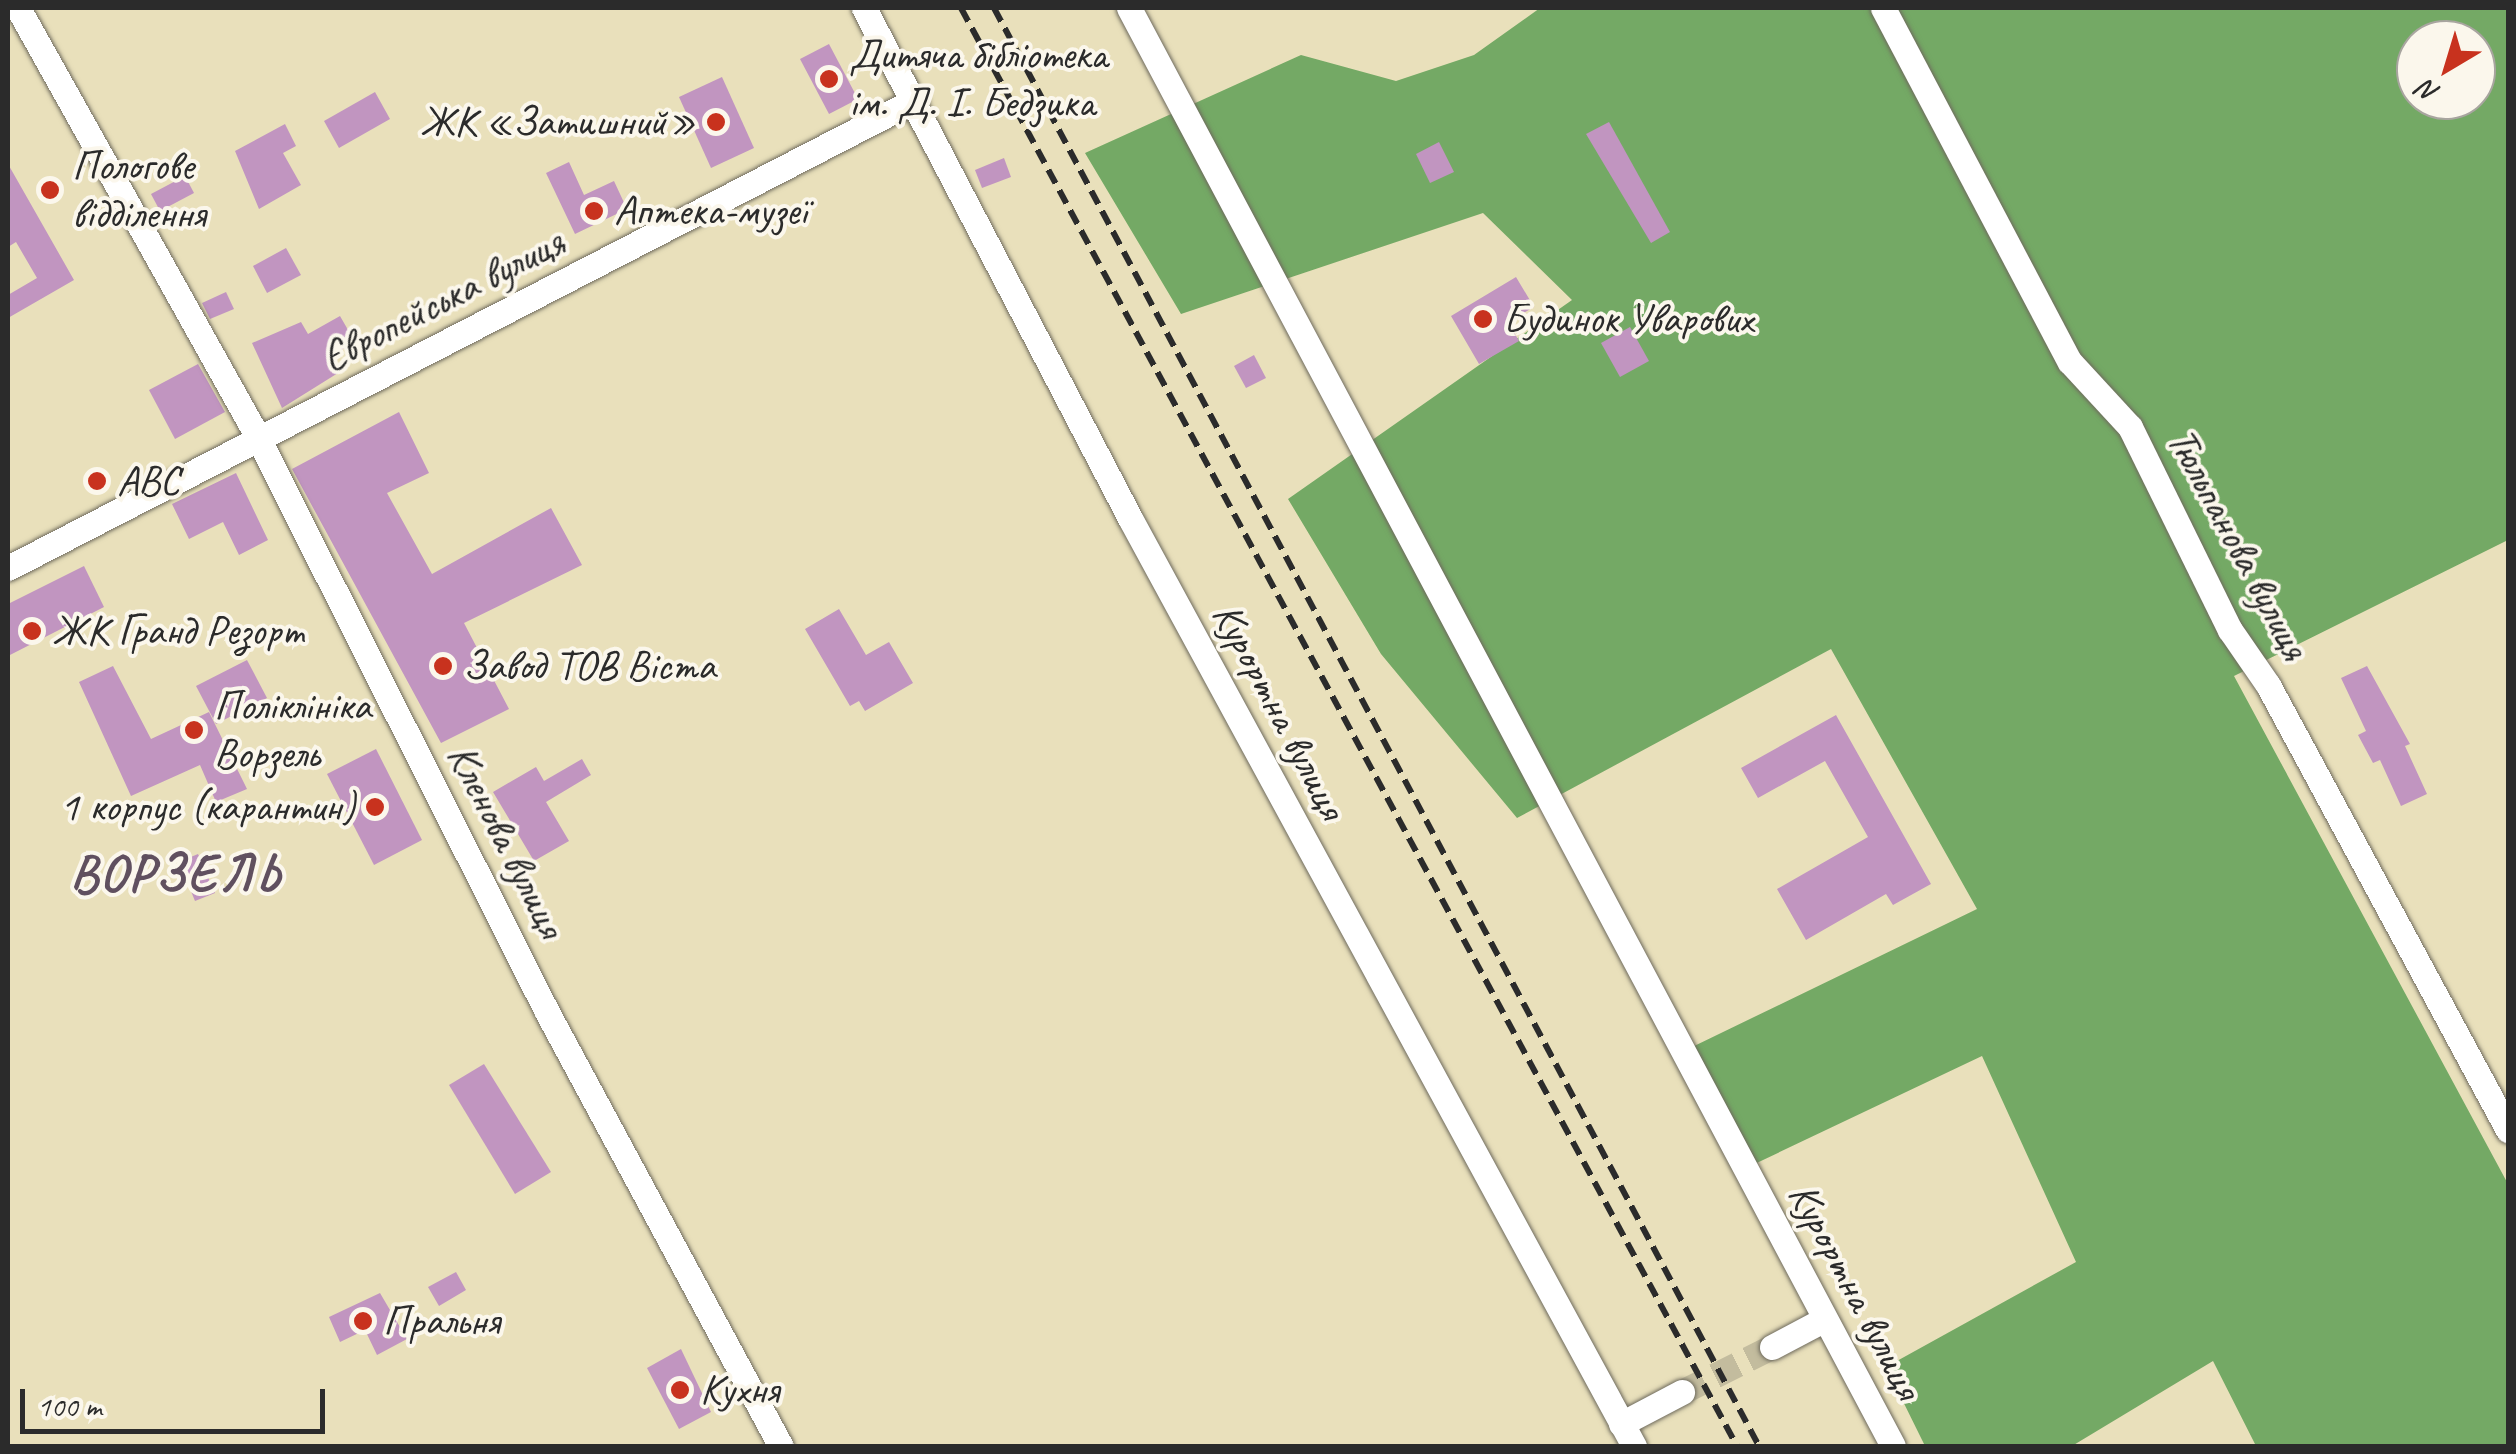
<!DOCTYPE html>
<html>
<head>
<meta charset="utf-8">
<style>
	body { margin:0 }
	#map { position:relative; width:2516px; height:1454px; overflow:hidden; background:#e9e0bb; font-family:Caveat,sans-serif }
	div>[style] { position:absolute }
	[style*='--x'] { left:calc(var(--x)*1px); top:calc(var(--y)*1px); width:calc(var(--w)*1px); rotate:calc(var(--a)*1deg) }
	.forest>* { inset:0; background:#74a965 }
	.building>* { inset:0; background:#c195c0 }
	.minor-tunnel>* { height:25px; margin-top:-12.5px; transform-origin:0; background:repeating-linear-gradient(90deg,#c3bc9e 0 25px,transparent 0 37px) }
	.roads { filter:drop-shadow(0 0 2px #6e6a5d) drop-shadow(0 0 2px #6e6a5d) }
	.minor>* { height:25px; margin:-12.5px; padding:0 12.5px; transform-origin:12.5px; border-radius:12.5px; background:#fff }
	.rail>* { height:6px; margin-top:-3px; transform-origin:0; background:repeating-linear-gradient(90deg,#2b2b2b 0 15px,transparent 0 23px) }
	.dots>* { width:28px; height:28px; translate:-50% -50%; box-sizing:border-box; border:5px solid #fbf7ec; border-radius:50% }
	span { translate:-50% -50%; white-space:nowrap; text-align:center; line-height:1.15; -webkit-text-stroke:8px #fbf7ec; paint-order:stroke }
	.poi-label { font-size:42px; color:#2b2b2b }
	.left { translate:0 -50%; text-align:left }
	.right { translate:-100% -50%; text-align:right }
	.street-label { font-size:42px; color:#2b2b2b }
	.district-label { font-size:52px; color:#60505f; font-weight:700; letter-spacing:2.5px }
	.frame { position:absolute; inset:0; border:10px solid #2b2b2b; pointer-events:none }
	.north { position:absolute; left:2396px; top:20px; width:100px; height:100px; box-sizing:border-box; background:#fbf7ec; border:2px solid #a8a59f; border-radius:50%; rotate:218deg; font-size:28px; font-weight:700; line-height:40px; text-align:center; color:#2b2b2b }
	.north::after { content:''; display:block; margin:auto; width:35px; height:45px; background:#c8321e; clip-path:polygon(50% 0,100% 100%,50% 72%,0 100%) }
	.scale { position:absolute; left:20px; top:1389px; width:305px; height:45px; box-sizing:border-box; border:5px solid #2b2b2b; border-top:0; padding-left:12px; font-size:30px; line-height:35px; white-space:nowrap; color:#2b2b2b; -webkit-text-stroke:8px #fbf7ec; paint-order:stroke }
</style>
</head>
<body>
<div id="map">
	<div class="forest">
		<div style="clip-path:polygon(evenodd,1540px 8px,2508px 8px,2508px 540px,2234px 676px,2508px 1184px,2508px 1446px,2256px 1446px,2213px 1361px,2072px 1446px,1925px 1446px,1886px 1367px,2076px 1262px,1982px 1056px,1744px 1169px,1688px 1049px,1977px 909px,1831px 649px,1517px 818px,1381px 654px,1288px 499px,1572px 300px,1483px 213px,1181px 314px,1085px 153px,1301px 55px,1396px 81px,1474px 55px,1540px 8px,2416px 40px,2476px 40px,2476px 100px,2416px 100px,2416px 40px)"></div>
	</div>
	<div class="building">
		<div style="clip-path:polygon(829px 44px,858px 99px,829px 114px,800px 59px)"></div>
		<div style="clip-path:polygon(722px 77px,754px 148px,711px 168px,679px 97px)"></div>
		<div style="clip-path:polygon(375px 92px,390px 119px,339px 148px,324px 121px)"></div>
		<div style="clip-path:polygon(1609px 122px,1670px 232px,1651px 243px,1586px 134px)"></div>
		<div style="clip-path:polygon(285px 124px,296px 146px,283px 153px,301px 185px,259px 209px,235px 151px)"></div>
		<div style="clip-path:polygon(1439px 142px,1454px 172px,1430px 183px,1416px 154px)"></div>
		<div style="clip-path:polygon(1004px 158px,1011px 177px,982px 188px,975px 170px)"></div>
		<div style="clip-path:polygon(569px 162px,584px 195px,614px 181px,627px 209px,575px 234px,546px 173px)"></div>
		<div style="clip-path:polygon(8px 164px,74px 280px,8px 318px,8px 295px,37px 278px,16px 242px,8px 247px)"></div>
		<div style="clip-path:polygon(185px 176px,194px 193px,160px 211px,151px 194px)"></div>
		<div style="clip-path:polygon(286px 248px,301px 275px,267px 293px,253px 266px)"></div>
		<div style="clip-path:polygon(1516px 277px,1534px 307px,1508px 322px,1519px 341px,1479px 364px,1451px 316px)"></div>
		<div style="clip-path:polygon(226px 292px,234px 309px,210px 319px,202px 303px)"></div>
		<div style="clip-path:polygon(340px 316px,355px 342px,329px 357px,338px 373px,282px 408px,252px 343px,301px 322px,308px 334px)"></div>
		<div style="clip-path:polygon(1630px 327px,1649px 361px,1620px 377px,1601px 343px)"></div>
		<div style="clip-path:polygon(1254px 355px,1266px 378px,1246px 388px,1234px 366px)"></div>
		<div style="clip-path:polygon(198px 364px,225px 412px,175px 439px,149px 390px)"></div>
		<div style="clip-path:polygon(399px 412px,429px 473px,387px 493px,432px 574px,551px 508px,582px 565px,464px 623px,509px 709px,441px 743px,292px 469px)"></div>
		<div style="clip-path:polygon(236px 473px,268px 540px,239px 555px,223px 522px,189px 539px,172px 504px)"></div>
		<div style="clip-path:polygon(84px 566px,104px 607px,8px 656px,8px 604px)"></div>
		<div style="clip-path:polygon(839px 609px,866px 655px,889px 642px,913px 683px,865px 711px,859px 701px,850px 706px,805px 629px)"></div>
		<div style="clip-path:polygon(247px 660px,267px 698px,216px 724px,196px 686px)"></div>
		<div style="clip-path:polygon(113px 666px,151px 739px,209px 712px,247px 789px,216px 802px,200px 765px,131px 796px,79px 682px)"></div>
		<div style="clip-path:polygon(2367px 666px,2410px 744px,2405px 746px,2427px 794px,2401px 806px,2380px 760px,2373px 763px,2358px 735px,2366px 731px,2341px 678px)"></div>
		<div style="clip-path:polygon(1836px 715px,1931px 884px,1893px 905px,1886px 894px,1806px 940px,1777px 889px,1868px 837px,1825px 761px,1758px 798px,1741px 768px)"></div>
		<div style="clip-path:polygon(376px 749px,422px 840px,374px 865px,327px 774px)"></div>
		<div style="clip-path:polygon(582px 759px,591px 775px,546px 802px,569px 841px,534px 861px,493px 792px,536px 767px,544px 781px)"></div>
		<div style="clip-path:polygon(198px 854px,215px 893px,195px 901px,179px 862px)"></div>
		<div style="clip-path:polygon(484px 1064px,551px 1172px,515px 1194px,449px 1085px)"></div>
		<div style="clip-path:polygon(456px 1272px,466px 1290px,439px 1306px,428px 1287px)"></div>
		<div style="clip-path:polygon(380px 1293px,407px 1339px,377px 1355px,365px 1330px,340px 1342px,329px 1317px)"></div>
		<div style="clip-path:polygon(681px 1349px,711px 1412px,679px 1429px,647px 1368px)"></div>
	</div>
	<div class="minor-tunnel">
		<div style="--x:1682;--y:1392;--w:101;--a:-26.6"></div>
	</div>
	<div class="roads">
		<div class="minor">
			<div style="--x:18;--y:8;--w:495;--a:60.8"></div>
			<div style="--x:259;--y:440;--w:640;--a:63.27"></div>
			<div style="--x:547;--y:1012;--w:493;--a:61.7"></div>
			<div style="--x:864;--y:8;--w:577;--a:62.46"></div>
			<div style="--x:1131;--y:520;--w:1054;--a:61.49"></div>
			<div style="--x:1129;--y:8;--w:1628;--a:62.02"></div>
			<div style="--x:1883;--y:8;--w:400;--a:62.2"></div>
			<div style="--x:2070;--y:362;--w:88;--a:47.3"></div>
			<div style="--x:2130;--y:427;--w:226;--a:63.8"></div>
			<div style="--x:2230;--y:630;--w:67;--a:55.4"></div>
			<div style="--x:2268;--y:685;--w:506;--a:61.66"></div>
			<div style="--x:8;--y:568;--w:1021;--a:-27.29"></div>
			<div style="--x:1772;--y:1347;--w:58;--a:-27.9"></div>
			<div style="--x:1621;--y:1424;--w:69;--a:-27.7"></div>
		</div>
	</div>
	<div class="rail">
		<div style="--x:961;--y:8;--w:1634;--a:61.65"></div>
		<div style="--x:994;--y:8;--w:1629;--a:61.99"></div>
	</div>
	<div class="dots">
		<div style="left:829px;top:79px;background:#c8321e"></div>
		<div style="left:716px;top:122px;background:#c8321e"></div>
		<div style="left:50px;top:190px;background:#c8321e"></div>
		<div style="left:594px;top:211px;background:#c8321e"></div>
		<div style="left:1483px;top:319px;background:#c8321e"></div>
		<div style="left:97px;top:481px;background:#c8321e"></div>
		<div style="left:32px;top:631px;background:#c8321e"></div>
		<div style="left:443px;top:666px;background:#c8321e"></div>
		<div style="left:194px;top:730px;background:#c8321e"></div>
		<div style="left:375px;top:807px;background:#c8321e"></div>
		<div style="left:363px;top:1321px;background:#c8321e"></div>
		<div style="left:680px;top:1390px;background:#c8321e"></div>
	</div>
	<div class="poi-label">
		<span class="left" style="left:849px;top:79px">Дитяча бібліотека<br>ім. Д. І. Бедзика</span>
		<span class="right" style="left:696px;top:122px">ЖК «Затишний»</span>
		<span class="left" style="left:72px;top:190px">Пологове<br>відділення</span>
		<span class="left" style="left:614px;top:211px">Аптека-музеї</span>
		<span class="left" style="left:1503px;top:319px">Будинок Уварових</span>
		<span class="left" style="left:117px;top:481px">ABC</span>
		<span class="left" style="left:52px;top:631px">ЖК Гранд Резорт</span>
		<span class="left" style="left:463px;top:666px">Завод ТОВ Віста</span>
		<span class="left" style="left:214px;top:730px">Поліклініка<br>Ворзель</span>
		<span class="right" style="left:355px;top:807px">1 корпус (карантин)</span>
		<span class="left" style="left:383px;top:1321px">Пральня</span>
		<span class="left" style="left:700px;top:1390px">Кухня</span>
	</div>
	<div class="street-label">
		<span style="left:443px;top:300px;rotate:-27deg">Європейська вулиця</span>
		<span style="left:2238px;top:544px;rotate:62deg">Тюльпанова вулиця</span>
		<span style="left:1279px;top:711px;rotate:62deg">Курортна вулиця</span>
		<span style="left:506px;top:841px;rotate:63deg">Кленова вулиця</span>
		<span style="left:1855px;top:1291px;rotate:62deg">Курортна вулиця</span>
	</div>
	<div class="district-label">
		<span style="left:176px;top:874px">ВОРЗЕЛЬ</span>
	</div>
	<div class="frame"></div>
	<div class="north">N</div>
	<div class="scale">100 m</div>
</div>
</body>
</html>
